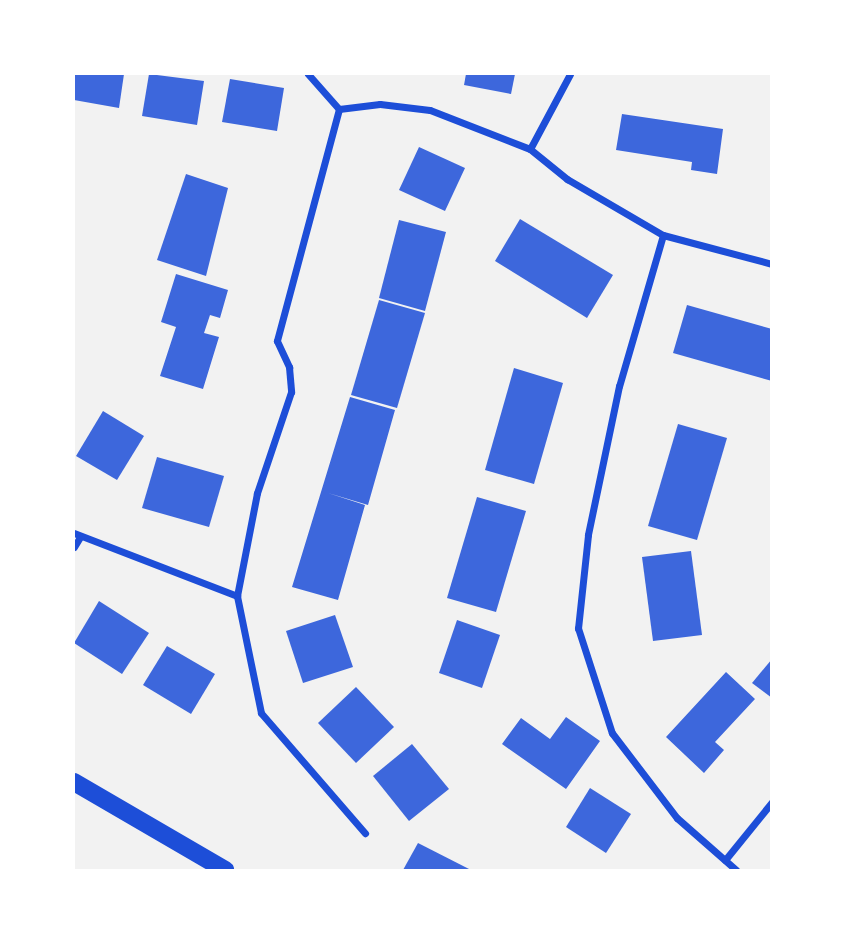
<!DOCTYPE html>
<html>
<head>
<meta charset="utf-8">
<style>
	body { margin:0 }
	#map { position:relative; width:845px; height:944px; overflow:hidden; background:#f2f2f2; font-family:"Source Sans 3",sans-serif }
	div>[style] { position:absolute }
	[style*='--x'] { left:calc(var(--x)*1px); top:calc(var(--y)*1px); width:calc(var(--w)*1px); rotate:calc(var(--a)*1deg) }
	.building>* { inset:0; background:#3d67dc }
	.minor>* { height:7px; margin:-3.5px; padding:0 3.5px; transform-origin:3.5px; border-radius:3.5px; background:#1d4ed8 }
	.primary>* { height:18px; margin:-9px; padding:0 9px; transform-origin:9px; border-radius:9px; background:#1d4ed8 }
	span { translate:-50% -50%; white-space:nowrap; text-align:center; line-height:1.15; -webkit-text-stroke:5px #fff; paint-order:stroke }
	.frame { position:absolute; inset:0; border:75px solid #fff; pointer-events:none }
</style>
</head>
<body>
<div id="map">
	<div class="building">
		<div style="clip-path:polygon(74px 74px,124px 74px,119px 108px,74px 100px)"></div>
		<div style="clip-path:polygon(149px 74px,204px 81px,197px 125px,142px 116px)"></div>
		<div style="clip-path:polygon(466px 74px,515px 74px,511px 94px,464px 85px)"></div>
		<div style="clip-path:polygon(230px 79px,284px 88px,277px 131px,222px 122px)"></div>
		<div style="clip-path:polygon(622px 114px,723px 129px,717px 174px,691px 170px,692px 162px,616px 150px)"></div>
		<div style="clip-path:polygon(419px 147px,465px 168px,445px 211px,399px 190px)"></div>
		<div style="clip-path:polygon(186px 174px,228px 188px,206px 276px,157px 260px)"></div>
		<div style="clip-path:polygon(520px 219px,613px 275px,587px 318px,495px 261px)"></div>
		<div style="clip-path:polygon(399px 220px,446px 232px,425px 311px,379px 298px)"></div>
		<div style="clip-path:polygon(176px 274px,228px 290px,220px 318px,210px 315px,204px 333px,219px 337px,203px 389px,160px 376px,176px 327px,161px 322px)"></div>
		<div style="clip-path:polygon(379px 300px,425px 313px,397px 408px,351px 395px)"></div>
		<div style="clip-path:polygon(687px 305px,772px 329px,772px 381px,673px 353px)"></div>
		<div style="clip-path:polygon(514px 368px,563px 383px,534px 484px,485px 470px)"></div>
		<div style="clip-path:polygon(350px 397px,395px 410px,368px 505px,328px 493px,365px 505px,338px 600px,292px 587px)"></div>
		<div style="clip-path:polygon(103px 411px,144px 436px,117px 480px,76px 456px)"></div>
		<div style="clip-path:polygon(678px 424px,727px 438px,697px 540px,648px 526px)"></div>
		<div style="clip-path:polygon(157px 457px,224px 476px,209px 527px,142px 508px)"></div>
		<div style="clip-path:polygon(477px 497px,526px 511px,496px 612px,447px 598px)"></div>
		<div style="clip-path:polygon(691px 551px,702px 635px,653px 641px,642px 557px)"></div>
		<div style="clip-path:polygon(99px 601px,149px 633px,122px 674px,74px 643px)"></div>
		<div style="clip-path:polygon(335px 615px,353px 667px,303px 683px,286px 631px)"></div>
		<div style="clip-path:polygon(457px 620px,500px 635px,482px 688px,439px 673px)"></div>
		<div style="clip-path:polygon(167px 646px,215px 674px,191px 714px,143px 685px)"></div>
		<div style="clip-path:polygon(772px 659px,772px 698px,752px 683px)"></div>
		<div style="clip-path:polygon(726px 672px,755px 699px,715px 742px,724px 750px,704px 773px,666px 737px)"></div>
		<div style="clip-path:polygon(356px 687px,394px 727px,356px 763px,318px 723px)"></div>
		<div style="clip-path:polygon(566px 717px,600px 741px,566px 789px,502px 744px,521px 718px,550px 739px)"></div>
		<div style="clip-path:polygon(412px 744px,449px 789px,409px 821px,373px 776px)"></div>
		<div style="clip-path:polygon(590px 788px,631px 814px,606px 853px,566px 827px)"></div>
		<div style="clip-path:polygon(418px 843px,471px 870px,403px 870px)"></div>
	</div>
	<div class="minor">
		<div style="--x:308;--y:74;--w:47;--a:48.5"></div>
		<div style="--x:339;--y:109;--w:41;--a:-7"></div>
		<div style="--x:380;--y:104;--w:50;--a:6.8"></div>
		<div style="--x:430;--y:110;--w:107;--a:21.3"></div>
		<div style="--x:530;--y:149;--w:48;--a:39"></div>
		<div style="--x:567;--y:179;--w:111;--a:30.3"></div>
		<div style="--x:663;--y:235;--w:113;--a:14.9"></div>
		<div style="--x:339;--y:109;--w:240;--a:105"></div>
		<div style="--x:277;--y:341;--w:29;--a:65"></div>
		<div style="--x:289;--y:367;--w:25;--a:85"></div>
		<div style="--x:291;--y:392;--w:107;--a:108.6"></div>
		<div style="--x:257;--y:493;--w:105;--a:101"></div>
		<div style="--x:237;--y:596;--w:119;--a:78.4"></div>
		<div style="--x:261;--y:713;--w:159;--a:49.1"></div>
		<div style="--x:530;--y:149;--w:85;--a:-61.9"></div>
		<div style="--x:663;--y:235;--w:157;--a:106.2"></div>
		<div style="--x:619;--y:386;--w:152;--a:101.8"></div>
		<div style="--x:588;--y:535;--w:94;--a:96.1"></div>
		<div style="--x:578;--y:628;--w:110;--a:72.1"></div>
		<div style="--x:612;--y:733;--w:107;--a:52.6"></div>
		<div style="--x:677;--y:818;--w:79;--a:41.4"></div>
		<div style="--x:74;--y:533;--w:175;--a:21.1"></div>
		<div style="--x:74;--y:547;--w:12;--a:-59"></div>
		<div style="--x:725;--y:860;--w:75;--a:-51"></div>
	</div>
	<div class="primary">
		<div style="--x:74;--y:782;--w:175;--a:30.2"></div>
	</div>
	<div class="frame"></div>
</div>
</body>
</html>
